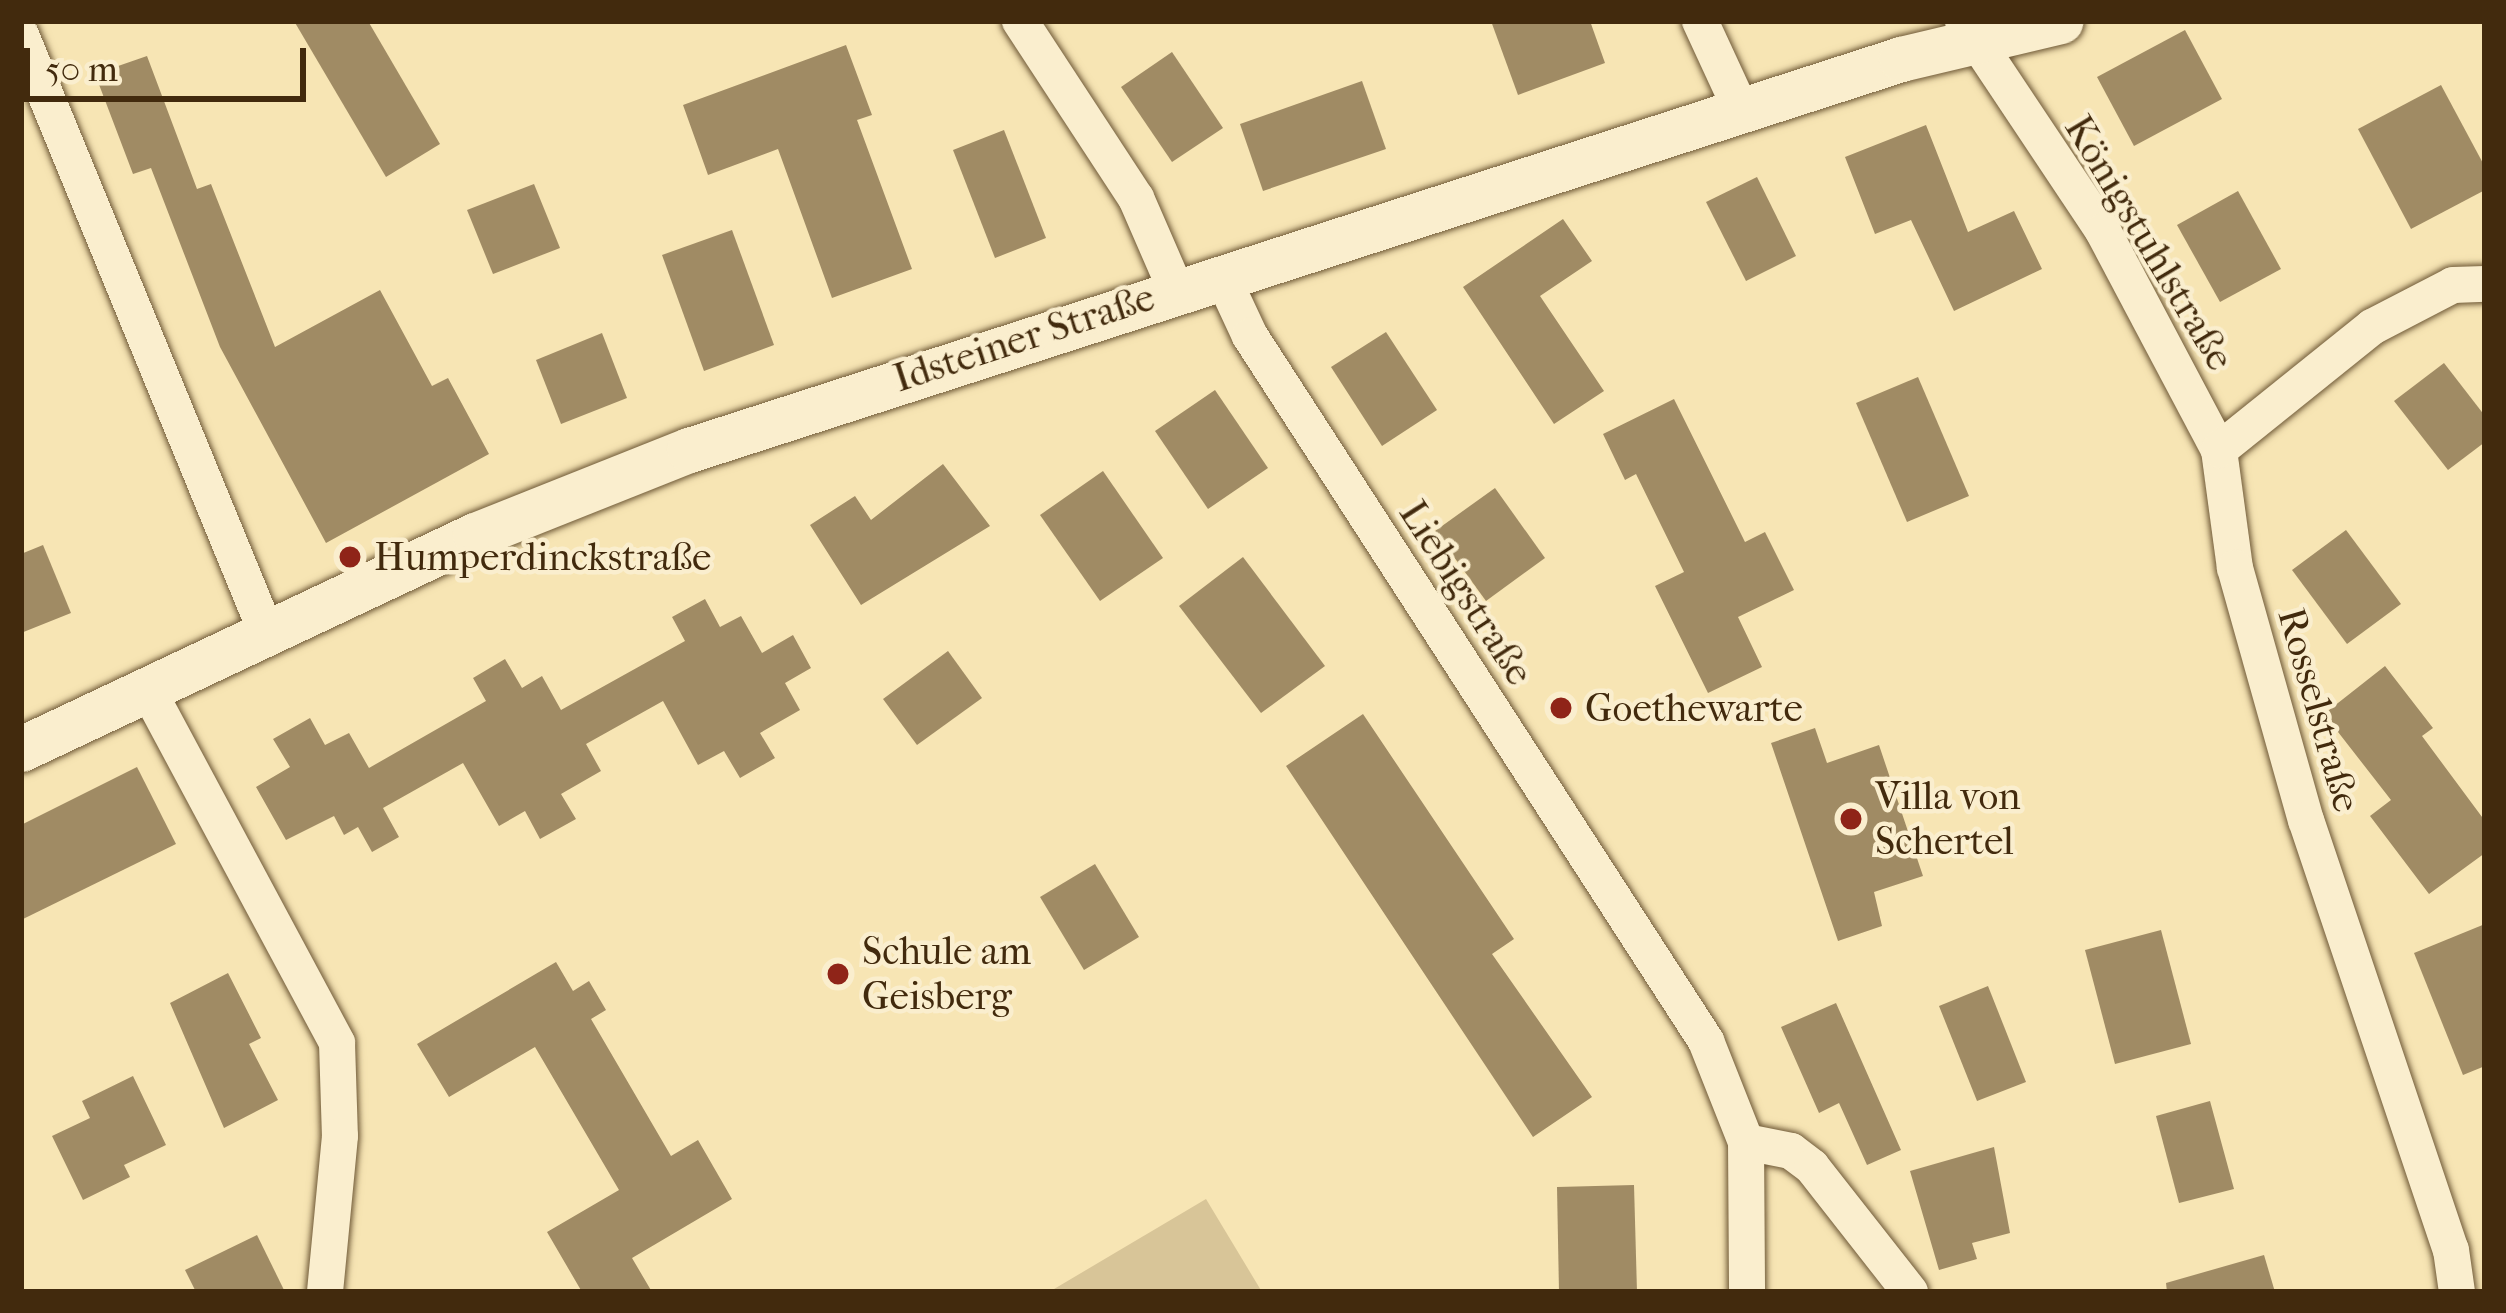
<!DOCTYPE html>
<html>
<head>
<meta charset="utf-8">
<style>
	body { margin:0 }
	#map { position:relative; width:2506px; height:1313px; overflow:hidden; background:#f7e5b4; font-family:"IM FELL French Canon",serif }
	div>[style] { position:absolute }
	[style*='--x'] { left:calc(var(--x)*1px); top:calc(var(--y)*1px); width:calc(var(--w)*1px); rotate:calc(var(--a)*1deg) }
	.green>* { inset:0; background:#d8c598 }
	.building>* { inset:0; background:#a08b64 }
	.roads { filter:drop-shadow(0 0 3px #6f5937) drop-shadow(0 0 3px #6f5937) }
	.minor>* { height:36px; margin:-18px; padding:0 18px; transform-origin:18px; border-radius:18px; background:#faeece }
	.tertiary>* { height:45px; margin:-22.5px; padding:0 22.5px; transform-origin:22.5px; border-radius:22.5px; background:#faeece }
	.dots>* { width:33px; height:33px; translate:-50% -50%; box-sizing:border-box; border:6px solid #faeece; border-radius:50% }
	span { translate:-50% -50%; white-space:nowrap; text-align:center; line-height:1.15; -webkit-text-stroke:9px #faeece; paint-order:stroke }
	.street-label { font-size:39px; color:#422a0d }
	.poi-label { font-size:39px; color:#422a0d }
	.left { translate:0 -50%; text-align:left }
	.frame { position:absolute; inset:0; border:24px solid #422a0d; pointer-events:none }
	.scale { position:absolute; left:24px; top:48px; width:282px; height:54px; box-sizing:border-box; border:6px solid #422a0d; border-top:0; padding-left:15px; font-size:36px; line-height:42px; white-space:nowrap; color:#422a0d; -webkit-text-stroke:9px #faeece; paint-order:stroke }
</style>
</head>
<body>
<div id="map">
	<div class="green">
		<div style="clip-path:polygon(1206px 1199px,1262px 1292px,1049px 1292px)"></div>
	</div>
	<div class="building">
		<div style="clip-path:polygon(294px 21px,368px 21px,440px 144px,386px 177px)"></div>
		<div style="clip-path:polygon(1491px 21px,1590px 21px,1605px 63px,1518px 95px)"></div>
		<div style="clip-path:polygon(2185px 30px,2222px 99px,2134px 146px,2097px 77px)"></div>
		<div style="clip-path:polygon(846px 45px,872px 115px,857px 120px,912px 269px,832px 298px,778px 149px,708px 175px,683px 105px)"></div>
		<div style="clip-path:polygon(1172px 52px,1223px 128px,1172px 162px,1121px 87px)"></div>
		<div style="clip-path:polygon(147px 56px,197px 189px,211px 184px,275px 347px,380px 290px,432px 386px,448px 378px,489px 454px,326px 543px,220px 347px,151px 168px,133px 174px,95px 74px)"></div>
		<div style="clip-path:polygon(1362px 81px,1386px 149px,1263px 191px,1240px 124px)"></div>
		<div style="clip-path:polygon(2441px 85px,2485px 167px,2485px 190px,2411px 229px,2358px 129px)"></div>
		<div style="clip-path:polygon(1926px 125px,1968px 232px,2014px 211px,2042px 269px,1954px 311px,1911px 220px,1875px 234px,1845px 157px)"></div>
		<div style="clip-path:polygon(1004px 130px,1046px 238px,995px 258px,953px 150px)"></div>
		<div style="clip-path:polygon(1757px 177px,1796px 256px,1746px 281px,1706px 202px)"></div>
		<div style="clip-path:polygon(534px 184px,560px 248px,493px 274px,467px 210px)"></div>
		<div style="clip-path:polygon(2238px 191px,2281px 269px,2220px 302px,2177px 225px)"></div>
		<div style="clip-path:polygon(1563px 219px,1592px 261px,1540px 296px,1604px 391px,1554px 424px,1463px 287px)"></div>
		<div style="clip-path:polygon(732px 230px,774px 345px,704px 371px,662px 255px)"></div>
		<div style="clip-path:polygon(1386px 332px,1437px 410px,1382px 446px,1331px 367px)"></div>
		<div style="clip-path:polygon(602px 333px,627px 398px,561px 424px,536px 360px)"></div>
		<div style="clip-path:polygon(2444px 363px,2485px 416px,2485px 442px,2448px 470px,2394px 401px)"></div>
		<div style="clip-path:polygon(1918px 377px,1969px 496px,1907px 522px,1856px 403px)"></div>
		<div style="clip-path:polygon(1215px 390px,1268px 468px,1208px 509px,1155px 431px)"></div>
		<div style="clip-path:polygon(1674px 399px,1745px 542px,1765px 532px,1794px 590px,1738px 617px,1762px 667px,1708px 693px,1655px 586px,1684px 572px,1636px 474px,1625px 480px,1603px 434px)"></div>
		<div style="clip-path:polygon(943px 464px,990px 526px,861px 605px,810px 525px,855px 496px,871px 520px)"></div>
		<div style="clip-path:polygon(1103px 471px,1163px 558px,1100px 601px,1040px 515px)"></div>
		<div style="clip-path:polygon(1495px 488px,1545px 558px,1486px 601px,1435px 531px)"></div>
		<div style="clip-path:polygon(2346px 530px,2401px 604px,2347px 644px,2292px 570px)"></div>
		<div style="clip-path:polygon(43px 545px,71px 613px,21px 633px,21px 554px)"></div>
		<div style="clip-path:polygon(1243px 557px,1325px 666px,1261px 713px,1179px 606px)"></div>
		<div style="clip-path:polygon(705px 599px,720px 627px,741px 616px,762px 653px,793px 635px,811px 668px,785px 683px,800px 710px,760px 733px,775px 758px,740px 778px,724px 751px,698px 765px,663px 701px,586px 744px,601px 771px,561px 794px,576px 819px,540px 839px,525px 811px,499px 826px,463px 763px,383px 808px,399px 837px,372px 852px,358px 827px,344px 835px,334px 816px,286px 840px,256px 787px,290px 767px,273px 739px,310px 718px,325px 745px,349px 733px,369px 768px,486px 701px,473px 678px,505px 659px,522px 688px,542px 676px,561px 710px,685px 641px,672px 617px)"></div>
		<div style="clip-path:polygon(948px 651px,982px 698px,917px 745px,883px 699px)"></div>
		<div style="clip-path:polygon(2385px 666px,2433px 728px,2422px 736px,2485px 821px,2485px 853px,2429px 894px,2370px 816px,2391px 800px,2324px 714px)"></div>
		<div style="clip-path:polygon(1363px 714px,1514px 939px,1492px 954px,1592px 1097px,1533px 1137px,1286px 766px)"></div>
		<div style="clip-path:polygon(1815px 728px,1827px 763px,1879px 745px,1923px 876px,1874px 892px,1882px 926px,1838px 941px,1771px 743px)"></div>
		<div style="clip-path:polygon(137px 767px,176px 844px,21px 920px,21px 825px)"></div>
		<div style="clip-path:polygon(1095px 864px,1139px 937px,1084px 970px,1040px 897px)"></div>
		<div style="clip-path:polygon(2485px 924px,2485px 1066px,2463px 1075px,2414px 953px)"></div>
		<div style="clip-path:polygon(2161px 930px,2191px 1044px,2115px 1064px,2085px 950px)"></div>
		<div style="clip-path:polygon(556px 962px,573px 991px,589px 981px,606px 1010px,591px 1019px,671px 1156px,698px 1140px,732px 1199px,632px 1258px,652px 1292px,582px 1292px,547px 1232px,619px 1190px,535px 1047px,449px 1097px,417px 1044px)"></div>
		<div style="clip-path:polygon(228px 973px,261px 1038px,249px 1044px,278px 1100px,224px 1128px,170px 1003px)"></div>
		<div style="clip-path:polygon(1988px 986px,2026px 1082px,1977px 1101px,1939px 1006px)"></div>
		<div style="clip-path:polygon(1836px 1003px,1901px 1150px,1867px 1165px,1839px 1103px,1819px 1113px,1781px 1027px)"></div>
		<div style="clip-path:polygon(133px 1076px,166px 1145px,124px 1165px,130px 1177px,83px 1200px,52px 1136px,90px 1118px,82px 1101px)"></div>
		<div style="clip-path:polygon(2210px 1101px,2234px 1189px,2179px 1203px,2156px 1116px)"></div>
		<div style="clip-path:polygon(1994px 1147px,2010px 1233px,1972px 1243px,1977px 1259px,1939px 1270px,1910px 1171px)"></div>
		<div style="clip-path:polygon(1634px 1185px,1637px 1292px,1559px 1292px,1557px 1187px)"></div>
		<div style="clip-path:polygon(257px 1235px,285px 1292px,196px 1292px,185px 1270px)"></div>
		<div style="clip-path:polygon(2264px 1255px,2275px 1292px,2167px 1292px,2166px 1283px)"></div>
	</div>
	<div class="roads">
		<div class="minor">
			<div style="--x:1020;--y:21;--w:212;--a:56.8"></div>
			<div style="--x:1136;--y:198;--w:100;--a:66.5"></div>
			<div style="--x:1700;--y:21;--w:100;--a:65.2"></div>
			<div style="--x:1963;--y:21;--w:252;--a:56.3"></div>
			<div style="--x:2103;--y:231;--w:248;--a:62.1"></div>
			<div style="--x:2219;--y:450;--w:119;--a:82.3"></div>
			<div style="--x:2235;--y:568;--w:262;--a:74.3"></div>
			<div style="--x:2306;--y:820;--w:454;--a:71.4"></div>
			<div style="--x:2451;--y:1250;--w:42;--a:81.9"></div>
			<div style="--x:21;--y:35;--w:648;--a:67.67"></div>
			<div style="--x:1222;--y:276;--w:66;--a:65"></div>
			<div style="--x:1250;--y:336;--w:840;--a:57.1"></div>
			<div style="--x:1706;--y:1041;--w:109;--a:68.4"></div>
			<div style="--x:1746;--y:1142;--w:150;--a:89.6"></div>
			<div style="--x:2219;--y:450;--w:196;--a:-38.8"></div>
			<div style="--x:2372;--y:327;--w:91;--a:-27.4"></div>
			<div style="--x:2453;--y:285;--w:32;--a:-2"></div>
			<div style="--x:148;--y:690;--w:400;--a:61.8"></div>
			<div style="--x:337;--y:1043;--w:93;--a:88.2"></div>
			<div style="--x:340;--y:1136;--w:157;--a:95.5"></div>
			<div style="--x:1746;--y:1142;--w:46;--a:11.3"></div>
			<div style="--x:1791;--y:1151;--w:26;--a:37"></div>
			<div style="--x:1812;--y:1167;--w:159;--a:51.9"></div>
		</div>
		<div class="tertiary">
			<div style="--x:21;--y:749;--w:502;--a:-25.24"></div>
			<div style="--x:475;--y:535;--w:230;--a:-21.7"></div>
			<div style="--x:689;--y:450;--w:1274;--a:-17.88"></div>
			<div style="--x:1901;--y:59;--w:164;--a:-13.4"></div>
		</div>
	</div>
	<div class="dots">
		<div style="left:350px;top:557px;background:#8f2418"></div>
		<div style="left:1561px;top:708px;background:#8f2418"></div>
		<div style="left:1851px;top:819px;background:#8f2418"></div>
		<div style="left:838px;top:974px;background:#8f2418"></div>
	</div>
	<div class="street-label">
		<span style="left:2149px;top:243px;rotate:59deg">Königstuhlstraße</span>
		<span style="left:1024px;top:338px;rotate:-18deg">Idsteiner Straße</span>
		<span style="left:1466px;top:593px;rotate:57deg">Liebigstraße</span>
		<span style="left:2319px;top:710px;rotate:74deg">Rosselstraße</span>
	</div>
	<div class="poi-label">
		<span class="left" style="left:374px;top:557px">Humperdinckstraße</span>
		<span class="left" style="left:1585px;top:708px">Goethewarte</span>
		<span class="left" style="left:1875px;top:819px">Villa von<br>Schertel</span>
		<span class="left" style="left:862px;top:974px">Schule am<br>Geisberg</span>
	</div>
	<div class="frame"></div>
	<div class="scale">50 m</div>
</div>
</body>
</html>
